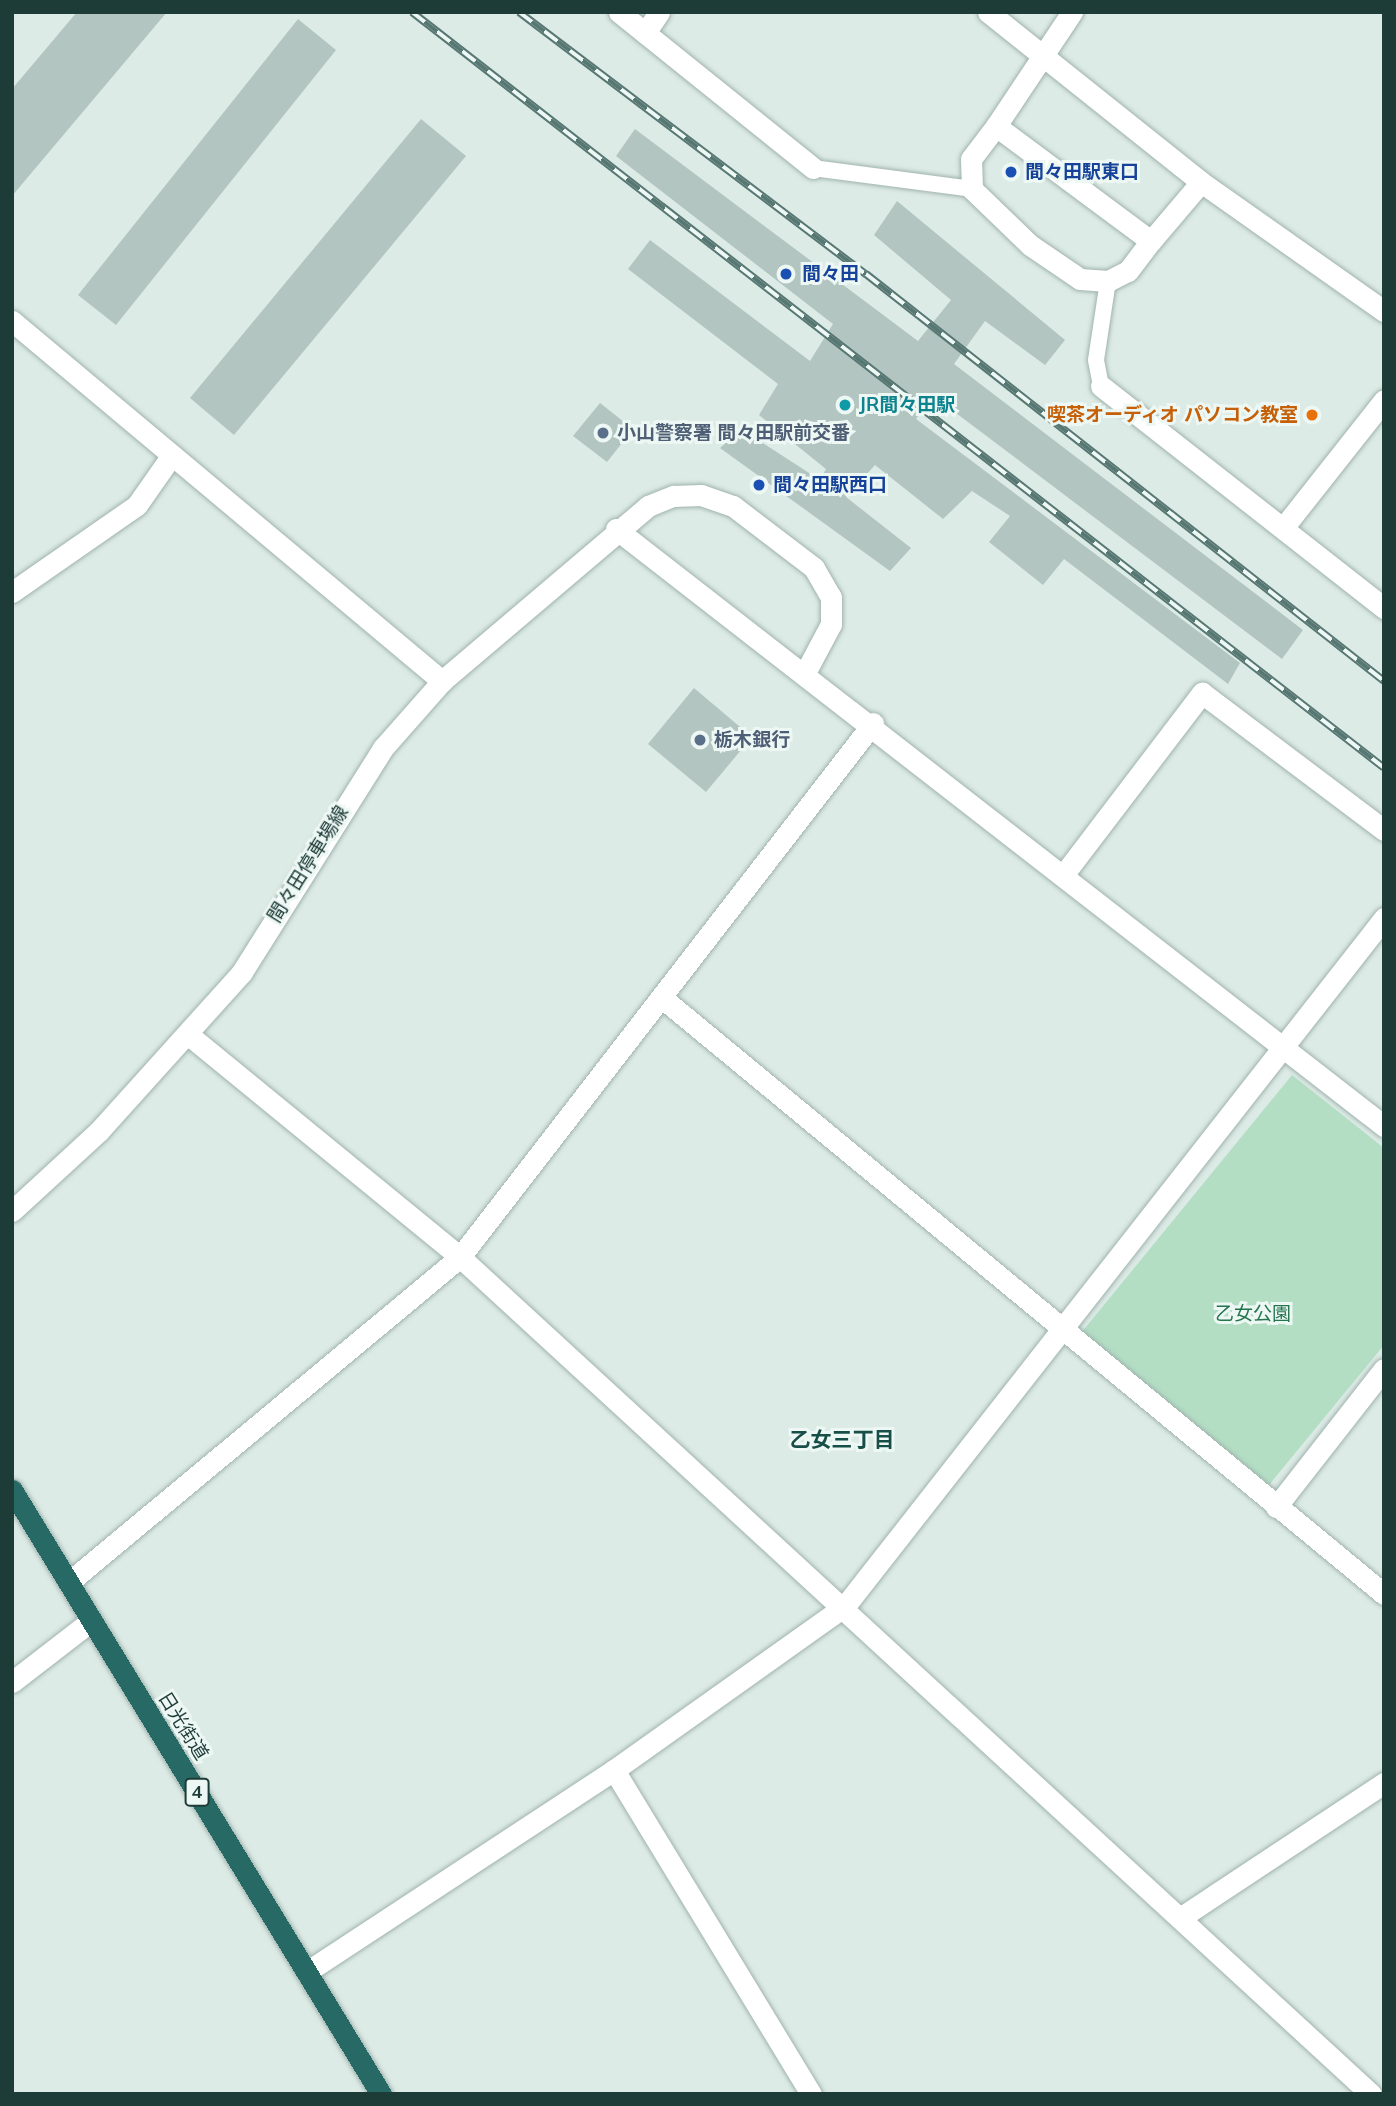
<!DOCTYPE html>
<html>
<head>
<meta charset="utf-8">
<style>
	body { margin:0 }
	#map { position:relative; width:1396px; height:2106px; overflow:hidden; background:#ddebe6; font-family:Mulish,"Noto Sans JP",sans-serif }
	div>[style] { position:absolute }
	[style*='--x'] { left:calc(var(--x)*1px); top:calc(var(--y)*1px); width:calc(var(--w)*1px); rotate:calc(var(--a)*1deg) }
	.green>* { inset:0; background:#b3dec4 }
	.building>* { inset:0; background:#b2c5c0 }
	.roads { filter:drop-shadow(0 0 2px #a0b3ae) drop-shadow(0 0 2px #a0b3ae) }
	.lane>* { height:16px; margin:-8px; padding:0 8px; transform-origin:8px; border-radius:8px; background:#fff }
	.street>* { height:21px; margin:-10.5px; padding:0 10.5px; transform-origin:10.5px; border-radius:10.5px; background:#fff }
	.secondary>* { height:21px; margin:-10.5px; padding:0 10.5px; transform-origin:10.5px; border-radius:10.5px; background:#fff }
	.highway>* { height:21px; margin:-10.5px; padding:0 10.5px; transform-origin:10.5px; border-radius:10.5px; background:#276a65 }
	.rail>* { height:8px; margin-top:-4px; transform-origin:0; background:repeating-linear-gradient(90deg,#edf7f3 0 16px,#577773 0 32px); box-sizing:border-box; border-block:2px solid #577773 }
	.dots>* { width:19px; height:19px; translate:-50% -50%; box-sizing:border-box; border:4px solid #edf7f3; border-radius:50% }
	span { translate:-50% -50%; white-space:nowrap; text-align:center; line-height:1.15; -webkit-text-stroke:6px #edf7f3; paint-order:stroke }
	.shield-label span { padding:2px 5px; background:#edf7f3; border:2px solid; border-radius:5px; -webkit-text-stroke-width:0 }
	.shield-label { font-size:18px; color:#1d3b37; font-weight:700 }
	.transit-label { font-size:19px; color:#164399; font-weight:700 }
	.left { translate:0 -50%; text-align:left }
	.culture-label { font-size:19px; color:#0d838f; font-weight:700 }
	.food-label { font-size:19px; color:#c56008; font-weight:700 }
	.right { translate:-100% -50%; text-align:right }
	.service-label { font-size:19px; color:#4e5e75; font-weight:700 }
	.street-label { font-size:19px; color:#1d3b37 }
	.park-label { font-size:19px; color:#24754e }
	.neighbourhood-label { font-size:21px; color:#184e48; font-weight:700 }
	.frame { position:absolute; inset:0; border:14px solid #1d3b37; pointer-events:none }
</style>
</head>
<body>
<div id="map">
	<div class="green">
		<div style="clip-path:polygon(1292px 1075px,1384px 1148px,1384px 1345px,1269px 1485px,1081px 1333px)"></div>
	</div>
	<div class="building">
		<div style="clip-path:polygon(77px 12px,167px 12px,12px 196px,12px 89px)"></div>
		<div style="clip-path:polygon(298px 19px,336px 50px,116px 325px,78px 295px)"></div>
		<div style="clip-path:polygon(421px 119px,466px 156px,234px 435px,190px 398px)"></div>
		<div style="clip-path:polygon(635px 129px,918px 341px,951px 300px,874px 235px,897px 201px,1065px 340px,1045px 365px,985px 321px,954px 364px,1303px 630px,1282px 659px,932px 395px,916px 419px,1240px 663px,1228px 684px,1064px 559px,1043px 585px,989px 542px,1010px 516px,972px 491px,943px 519px,875px 465px,846px 497px,911px 548px,890px 571px,720px 448px,741px 429px,820px 480px,826px 469px,759px 415px,778px 384px,628px 269px,650px 240px,810px 361px,833px 324px,616px 156px)"></div>
		<div style="clip-path:polygon(600px 403px,633px 429px,607px 462px,573px 436px)"></div>
		<div style="clip-path:polygon(694px 688px,752px 737px,706px 792px,648px 744px)"></div>
	</div>
	<div class="roads">
		<div class="lane">
			<div style="--x:813;--y:168;--w:160;--a:7.5"></div>
			<div style="--x:1101;--y:386;--w:26;--a:-101"></div>
			<div style="--x:1096;--y:360;--w:80;--a:-81.4"></div>
		</div>
		<div class="street">
			<div style="--x:619;--y:12;--w:249;--a:38.8"></div>
			<div style="--x:645;--y:33;--w:25;--a:-56"></div>
			<div style="--x:12;--y:321;--w:561;--a:39.94"></div>
			<div style="--x:1101;--y:386;--w:360;--a:38.1"></div>
			<div style="--x:1283;--y:528;--w:163;--a:-51.7"></div>
			<div style="--x:12;--y:592;--w:152;--a:-34.8"></div>
			<div style="--x:137;--y:505;--w:61;--a:-55"></div>
			<div style="--x:1064;--y:874;--w:228;--a:-52.7"></div>
			<div style="--x:1202;--y:693;--w:228;--a:37"></div>
			<div style="--x:661;--y:997;--w:938;--a:39.55"></div>
			<div style="--x:190;--y:1036;--w:349;--a:39.3"></div>
			<div style="--x:460;--y:1257;--w:1237;--a:42.58"></div>
			<div style="--x:1276;--y:1507;--w:175;--a:-52"></div>
			<div style="--x:69;--y:1582;--w:508;--a:-39.73"></div>
			<div style="--x:460;--y:1257;--w:675;--a:-52.28"></div>
			<div style="--x:12;--y:1682;--w:100;--a:-37.7"></div>
			<div style="--x:614;--y:1770;--w:379;--a:58.7"></div>
			<div style="--x:1180;--y:1918;--w:245;--a:-33.5"></div>
			<div style="--x:308;--y:1971;--w:366;--a:-33.3"></div>
			<div style="--x:614;--y:1770;--w:283;--a:-35.4"></div>
			<div style="--x:845;--y:1606;--w:874;--a:-51.92"></div>
		</div>
		<div class="secondary">
			<div style="--x:988;--y:12;--w:273;--a:38.6"></div>
			<div style="--x:1201;--y:182;--w:224;--a:35.2"></div>
			<div style="--x:1072;--y:12;--w:137;--a:123.7"></div>
			<div style="--x:996;--y:126;--w:193;--a:36.6"></div>
			<div style="--x:1151;--y:241;--w:77;--a:-49.7"></div>
			<div style="--x:996;--y:126;--w:41;--a:127.1"></div>
			<div style="--x:971;--y:159;--w:30;--a:88"></div>
			<div style="--x:972;--y:189;--w:81;--a:44"></div>
			<div style="--x:1030;--y:245;--w:60;--a:34.2"></div>
			<div style="--x:1080;--y:279;--w:28;--a:4"></div>
			<div style="--x:1108;--y:281;--w:22;--a:-27"></div>
			<div style="--x:1128;--y:271;--w:38;--a:-53"></div>
			<div style="--x:616;--y:529;--w:973;--a:37.86"></div>
			<div style="--x:12;--y:1211;--w:118;--a:-42.6"></div>
			<div style="--x:99;--y:1131;--w:214;--a:-48"></div>
			<div style="--x:242;--y:972;--w:265;--a:-57.8"></div>
			<div style="--x:383;--y:748;--w:89;--a:-48.6"></div>
			<div style="--x:442;--y:681;--w:270;--a:-40.3"></div>
			<div style="--x:648;--y:506;--w:27;--a:-22"></div>
			<div style="--x:673;--y:496;--w:28;--a:-2"></div>
			<div style="--x:701;--y:495;--w:34;--a:19"></div>
			<div style="--x:733;--y:506;--w:102;--a:37.4"></div>
			<div style="--x:814;--y:568;--w:34;--a:60"></div>
			<div style="--x:831;--y:597;--w:27;--a:90"></div>
			<div style="--x:831;--y:624;--w:55;--a:118"></div>
		</div>
		<div class="highway">
			<div style="--x:12;--y:1490;--w:708;--a:58.58"></div>
		</div>
	</div>
	<div class="rail">
		<div style="--x:412;--y:12;--w:1231;--a:37.87"></div>
		<div style="--x:519;--y:12;--w:435;--a:37.1"></div>
		<div style="--x:866;--y:274;--w:659;--a:38.16"></div>
	</div>
	<div class="dots">
		<div style="left:1011px;top:172px;background:#1a4fb4"></div>
		<div style="left:786px;top:274px;background:#1a4fb4"></div>
		<div style="left:845px;top:405px;background:#0f9aa8"></div>
		<div style="left:1312px;top:415px;background:#e8710a"></div>
		<div style="left:603px;top:433px;background:#5c6f8a"></div>
		<div style="left:759px;top:485px;background:#1a4fb4"></div>
		<div style="left:700px;top:740px;background:#5c6f8a"></div>
	</div>
	<div class="shield-label">
		<span style="left:197px;top:1792px">4</span>
	</div>
	<div class="transit-label">
		<span class="left" style="left:1025px;top:172px">間々田駅東口</span>
		<span class="left" style="left:802px;top:274px">間々田</span>
		<span class="left" style="left:773px;top:485px">間々田駅西口</span>
	</div>
	<div class="culture-label">
		<span class="left" style="left:859px;top:405px">JR間々田駅</span>
	</div>
	<div class="food-label">
		<span class="right" style="left:1298px;top:415px">喫茶オーディオ パソコン教室</span>
	</div>
	<div class="service-label">
		<span class="left" style="left:617px;top:433px">小山警察署 間々田駅前交番</span>
		<span class="left" style="left:714px;top:740px">栃木銀行</span>
	</div>
	<div class="street-label">
		<span style="left:308px;top:864px;rotate:-58deg">間々田停車場線</span>
		<span style="left:183px;top:1726px;rotate:58deg">日光街道</span>
	</div>
	<div class="park-label">
		<span style="left:1253px;top:1314px">乙女公園</span>
	</div>
	<div class="neighbourhood-label">
		<span style="left:842px;top:1439px">乙女三丁目</span>
	</div>
	<div class="frame"></div>
</div>
</body>
</html>
